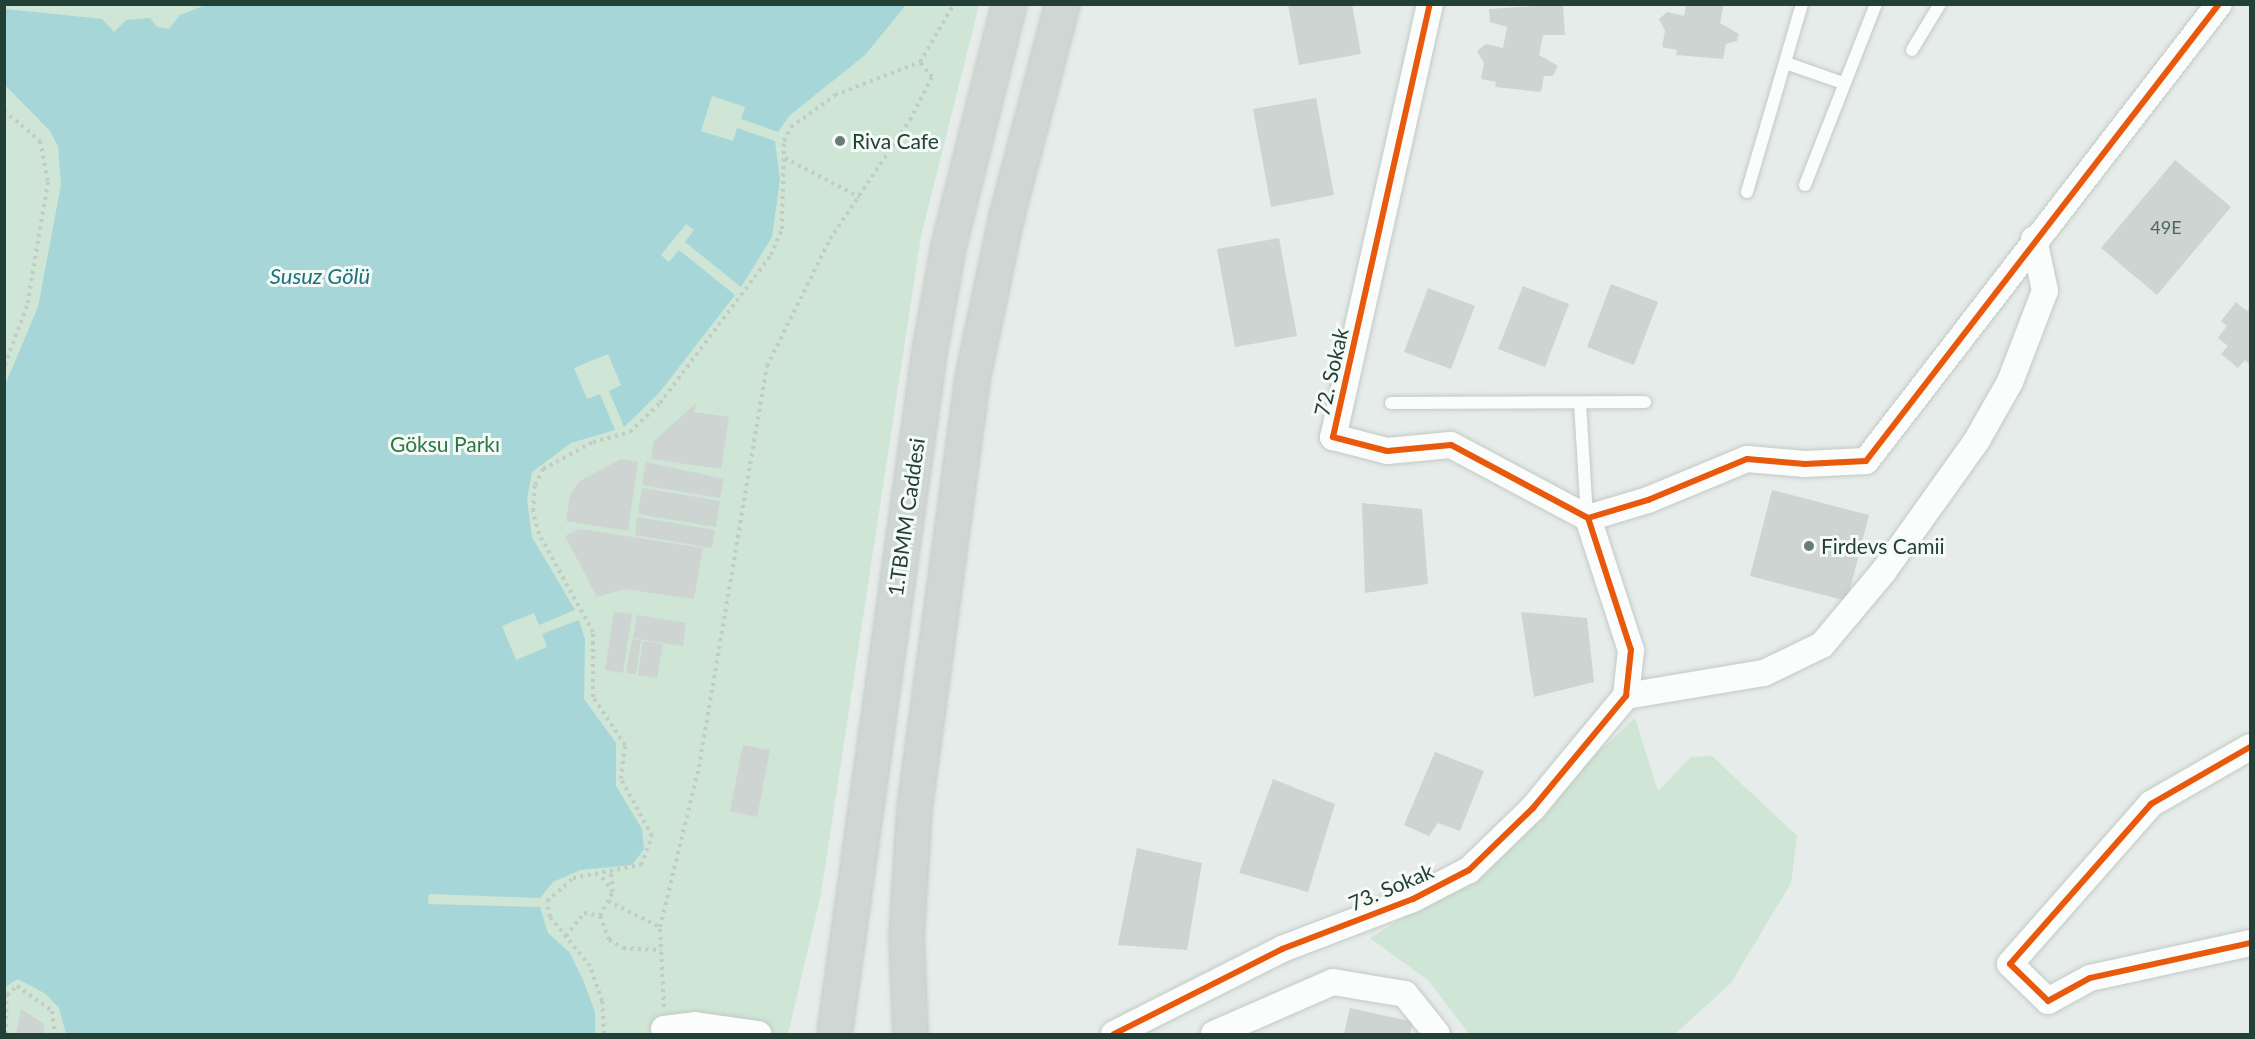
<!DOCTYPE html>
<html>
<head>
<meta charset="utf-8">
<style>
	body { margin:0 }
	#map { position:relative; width:2255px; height:1039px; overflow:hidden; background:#e6ece9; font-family:Lato,sans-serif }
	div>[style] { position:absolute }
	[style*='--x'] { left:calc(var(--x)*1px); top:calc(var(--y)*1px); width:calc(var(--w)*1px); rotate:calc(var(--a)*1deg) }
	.green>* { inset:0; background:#cfe5d5 }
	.water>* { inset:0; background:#a7d6d9 }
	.building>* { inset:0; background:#ced4d2 }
	.path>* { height:4px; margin-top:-2px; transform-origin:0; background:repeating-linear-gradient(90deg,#c2cbc7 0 3px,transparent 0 7.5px) }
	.roads { filter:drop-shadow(0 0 2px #c3c9c6) drop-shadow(0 0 2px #c3c9c6) }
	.service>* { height:12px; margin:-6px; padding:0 6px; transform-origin:6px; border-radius:6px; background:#fbfcfc }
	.minor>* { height:26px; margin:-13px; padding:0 13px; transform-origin:13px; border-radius:13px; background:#fbfcfc }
	.primary>* { height:33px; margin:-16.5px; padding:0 16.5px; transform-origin:16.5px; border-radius:16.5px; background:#ced7d4 }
	.cycleway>* { height:6px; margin:-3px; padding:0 3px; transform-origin:3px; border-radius:3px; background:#e8590c }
	.dots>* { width:16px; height:16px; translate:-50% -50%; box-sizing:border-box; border:3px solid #f5faf7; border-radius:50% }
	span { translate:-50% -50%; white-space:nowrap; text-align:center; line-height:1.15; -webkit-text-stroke:6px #f5faf7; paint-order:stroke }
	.number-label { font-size:18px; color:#4f665e }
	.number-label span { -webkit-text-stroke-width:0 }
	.poi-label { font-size:21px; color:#234036 }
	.left { translate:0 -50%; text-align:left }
	.street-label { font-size:21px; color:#234036 }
	.park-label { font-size:21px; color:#2d7745 }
	.water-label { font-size:22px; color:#1c727c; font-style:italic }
	.frame { position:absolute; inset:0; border:6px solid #234036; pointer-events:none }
</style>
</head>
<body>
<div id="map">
	<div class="green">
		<div style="clip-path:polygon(5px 5px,979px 5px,921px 236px,821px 894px,788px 1034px,5px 1034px)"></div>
		<div style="clip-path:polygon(1635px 718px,1658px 791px,1691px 757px,1712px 756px,1797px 836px,1791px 883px,1731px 983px,1675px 1034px,1469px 1034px,1429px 981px,1370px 938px,1504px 856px,1589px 761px)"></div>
	</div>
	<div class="water">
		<div style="clip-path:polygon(208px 4px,906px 5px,865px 55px,789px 116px,778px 132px,741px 119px,745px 107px,712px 96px,701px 131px,733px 141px,737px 128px,775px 141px,780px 180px,772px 237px,741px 287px,685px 242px,694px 230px,686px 224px,661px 255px,669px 262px,679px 250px,735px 295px,659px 393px,624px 427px,609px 391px,621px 385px,608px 354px,574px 368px,587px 399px,600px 394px,615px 430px,571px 443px,532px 472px,527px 500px,532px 537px,575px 610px,539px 625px,534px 613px,502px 626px,516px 660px,547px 647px,542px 634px,579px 620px,585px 639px,584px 699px,616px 743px,616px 786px,642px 829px,644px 849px,632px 865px,580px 870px,553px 882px,540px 898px,429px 894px,428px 904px,540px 907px,548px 933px,570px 953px,584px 982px,595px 1012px,595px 1034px,66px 1034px,59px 1008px,46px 994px,18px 979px,5px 987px,5px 385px,38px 307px,61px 185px,58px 146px,50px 131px,5px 85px,5px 9px,102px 19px,114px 32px,126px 20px,150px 18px,157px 27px,169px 29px,180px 15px)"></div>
	</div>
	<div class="building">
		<div style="clip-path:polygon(1288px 4px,1352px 4px,1361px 54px,1299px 65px)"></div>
		<div style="clip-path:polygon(1563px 4px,1565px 35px,1543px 35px,1539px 55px,1558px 66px,1553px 76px,1544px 76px,1541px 92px,1495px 87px,1496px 82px,1481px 79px,1484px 63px,1477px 51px,1486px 44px,1503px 48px,1507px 27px,1490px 22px,1489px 9px)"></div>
		<div style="clip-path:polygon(1686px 4px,1724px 4px,1720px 23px,1739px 34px,1737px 41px,1726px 44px,1723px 59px,1676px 55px,1677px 50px,1662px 47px,1665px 31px,1659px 19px,1667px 12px,1684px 16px)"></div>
		<div style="clip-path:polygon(1316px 98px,1334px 195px,1271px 207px,1253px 109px)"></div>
		<div style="clip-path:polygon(2175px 160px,2231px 207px,2157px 295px,2101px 248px)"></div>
		<div style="clip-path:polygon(1279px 238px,1297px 336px,1235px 347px,1217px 249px)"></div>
		<div style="clip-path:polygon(1611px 284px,1658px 302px,1634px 365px,1587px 347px)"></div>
		<div style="clip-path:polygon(1523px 286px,1569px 304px,1545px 367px,1498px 349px)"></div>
		<div style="clip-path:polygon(1428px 288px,1475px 306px,1451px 369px,1404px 352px)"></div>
		<div style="clip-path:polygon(2236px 302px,2247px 311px,2250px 307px,2250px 365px,2245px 360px,2238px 368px,2221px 354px,2228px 346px,2218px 338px,2227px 326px,2221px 321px)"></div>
		<div style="clip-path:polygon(696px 403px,694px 412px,729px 417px,721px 469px,651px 459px,654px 441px)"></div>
		<div style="clip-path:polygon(621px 459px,638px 462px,628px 531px,566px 521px,570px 494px,580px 481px)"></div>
		<div style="clip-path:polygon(646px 462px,724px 479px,720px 498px,642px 485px)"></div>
		<div style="clip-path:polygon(642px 488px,720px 501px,716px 527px,638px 514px)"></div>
		<div style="clip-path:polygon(1772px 490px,1869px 515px,1847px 601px,1750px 576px)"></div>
		<div style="clip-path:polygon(1362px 503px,1422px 509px,1428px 584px,1365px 593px)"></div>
		<div style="clip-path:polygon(637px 517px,715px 530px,712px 548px,635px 535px)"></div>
		<div style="clip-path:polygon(580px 529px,703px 548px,694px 599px,624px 589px,597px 597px,565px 536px)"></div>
		<div style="clip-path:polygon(614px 612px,632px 614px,623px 673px,605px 670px)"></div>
		<div style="clip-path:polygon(1521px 612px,1587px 618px,1594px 682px,1534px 697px)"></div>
		<div style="clip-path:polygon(637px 615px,686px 623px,683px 646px,633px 638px)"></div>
		<div style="clip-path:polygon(632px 639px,641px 640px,636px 674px,626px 673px)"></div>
		<div style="clip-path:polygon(643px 641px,663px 644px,657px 678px,638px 675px)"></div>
		<div style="clip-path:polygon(743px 745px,770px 750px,757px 817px,730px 811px)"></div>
		<div style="clip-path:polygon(1435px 752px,1484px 771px,1460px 831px,1438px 823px,1429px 836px,1404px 825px)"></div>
		<div style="clip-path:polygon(1273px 779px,1335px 804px,1308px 892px,1239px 873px)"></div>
		<div style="clip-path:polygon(1137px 848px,1202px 863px,1187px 950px,1118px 945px)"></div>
		<div style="clip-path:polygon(1350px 1008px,1413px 1022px,1410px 1034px,1344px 1034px)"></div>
		<div style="clip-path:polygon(21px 1009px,44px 1024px,44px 1034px,16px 1034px)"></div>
	</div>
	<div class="path">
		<div style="--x:4;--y:111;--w:47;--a:39.8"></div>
		<div style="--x:40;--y:141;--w:42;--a:79"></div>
		<div style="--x:48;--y:182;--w:126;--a:99.6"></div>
		<div style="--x:27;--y:306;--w:65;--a:110.7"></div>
		<div style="--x:785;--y:158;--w:84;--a:27.8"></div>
		<div style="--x:611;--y:874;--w:17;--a:83"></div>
		<div style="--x:608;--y:901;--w:58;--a:26.6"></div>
		<div style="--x:600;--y:916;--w:26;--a:69"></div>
		<div style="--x:609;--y:940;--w:16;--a:30"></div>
		<div style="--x:623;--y:948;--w:38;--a:3"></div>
		<div style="--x:566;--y:936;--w:29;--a:-52"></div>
		<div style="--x:584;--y:913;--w:16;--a:11"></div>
		<div style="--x:600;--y:916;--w:27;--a:-62"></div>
		<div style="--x:613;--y:892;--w:21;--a:-127"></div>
		<div style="--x:664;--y:1007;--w:80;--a:-92.9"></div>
		<div style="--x:660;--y:927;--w:165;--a:-76.3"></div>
		<div style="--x:699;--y:767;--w:407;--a:-80.4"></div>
		<div style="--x:767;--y:366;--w:142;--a:-63.6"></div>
		<div style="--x:830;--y:239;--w:143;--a:-56.1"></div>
		<div style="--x:910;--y:120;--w:48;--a:-62.9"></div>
		<div style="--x:932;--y:77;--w:19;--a:-129"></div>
		<div style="--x:6;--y:1034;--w:39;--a:-89"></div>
		<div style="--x:7;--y:995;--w:13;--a:-42"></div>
		<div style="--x:17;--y:986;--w:43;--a:35.5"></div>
		<div style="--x:52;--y:1011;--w:23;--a:83"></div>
		<div style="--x:604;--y:1034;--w:33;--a:-93"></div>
		<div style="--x:602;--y:1001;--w:37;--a:-109"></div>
		<div style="--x:590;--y:966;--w:63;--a:-129.2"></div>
		<div style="--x:550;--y:917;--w:16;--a:-101"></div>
		<div style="--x:547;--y:901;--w:35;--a:-41"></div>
		<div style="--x:573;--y:878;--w:69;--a:-10.8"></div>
		<div style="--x:641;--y:865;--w:31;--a:-69"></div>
		<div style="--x:652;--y:836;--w:65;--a:-118.5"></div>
		<div style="--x:621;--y:779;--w:34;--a:-83"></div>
		<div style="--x:625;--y:745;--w:58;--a:-123.7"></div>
		<div style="--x:593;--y:697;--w:65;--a:-90"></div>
		<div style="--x:593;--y:632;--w:112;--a:-118.9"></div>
		<div style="--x:539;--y:534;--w:24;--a:-105"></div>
		<div style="--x:533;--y:511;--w:26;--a:-86"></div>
		<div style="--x:535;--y:485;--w:18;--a:-63"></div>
		<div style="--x:543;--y:469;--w:57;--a:-28.4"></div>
		<div style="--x:593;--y:442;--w:38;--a:-15"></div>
		<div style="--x:630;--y:432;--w:42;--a:-44"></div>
		<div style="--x:660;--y:403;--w:185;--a:-53.1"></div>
		<div style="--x:771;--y:255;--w:28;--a:-67"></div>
		<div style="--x:782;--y:229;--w:88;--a:-88.7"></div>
		<div style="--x:784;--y:141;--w:16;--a:-63"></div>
		<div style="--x:791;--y:127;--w:54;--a:-36"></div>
		<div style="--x:835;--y:95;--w:91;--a:-21.2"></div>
		<div style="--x:920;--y:62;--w:67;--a:-59.6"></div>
	</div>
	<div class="roads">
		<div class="service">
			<div style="--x:1912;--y:50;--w:54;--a:-58.7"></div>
			<div style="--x:1786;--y:63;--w:60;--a:19.3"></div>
			<div style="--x:1805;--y:185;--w:194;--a:-68.6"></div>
			<div style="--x:1747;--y:192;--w:196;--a:-73.7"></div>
			<div style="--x:1391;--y:403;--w:254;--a:-0.2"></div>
			<div style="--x:1580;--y:403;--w:114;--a:86.5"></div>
		</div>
		<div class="minor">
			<div style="--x:1430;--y:4;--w:444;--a:102.6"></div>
			<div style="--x:1333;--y:437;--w:56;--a:14.5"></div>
			<div style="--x:1387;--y:451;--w:64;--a:-5.4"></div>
			<div style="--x:1451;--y:445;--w:155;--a:28.1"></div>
			<div style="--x:1588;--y:518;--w:139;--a:72"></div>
			<div style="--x:1631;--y:650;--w:46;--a:96.2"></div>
			<div style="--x:1588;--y:518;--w:63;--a:-16.7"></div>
			<div style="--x:1648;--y:500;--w:107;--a:-22.5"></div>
			<div style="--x:1747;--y:459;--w:58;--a:4.9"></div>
			<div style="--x:1805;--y:464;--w:61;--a:-2.8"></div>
			<div style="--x:1866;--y:461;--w:577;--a:-52.32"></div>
			<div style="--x:1626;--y:696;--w:140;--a:-9.5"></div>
			<div style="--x:1764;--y:673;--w:64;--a:-25.8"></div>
			<div style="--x:1822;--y:645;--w:95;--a:-50.1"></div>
			<div style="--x:1883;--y:572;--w:162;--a:-54.5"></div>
			<div style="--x:1977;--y:440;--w:67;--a:-60.4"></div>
			<div style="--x:2010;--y:382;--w:97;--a:-69"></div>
			<div style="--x:2045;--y:291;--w:53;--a:-101.9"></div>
			<div style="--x:2250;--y:747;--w:114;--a:150.1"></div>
			<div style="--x:2151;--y:804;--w:213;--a:131.4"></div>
			<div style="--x:2010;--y:964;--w:53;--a:44.2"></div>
			<div style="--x:2048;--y:1001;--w:48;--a:-28.7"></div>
			<div style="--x:2090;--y:978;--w:164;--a:-12.3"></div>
			<div style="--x:664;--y:1029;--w:31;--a:-7"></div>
			<div style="--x:695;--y:1025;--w:64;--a:8.1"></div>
			<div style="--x:1114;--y:1034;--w:188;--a:-26.8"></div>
			<div style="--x:1282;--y:949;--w:140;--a:-20.9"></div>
			<div style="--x:1413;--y:899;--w:63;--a:-27.4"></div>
			<div style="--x:1469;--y:870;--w:89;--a:-44.1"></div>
			<div style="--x:1533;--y:808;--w:146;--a:-50.3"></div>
			<div style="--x:1214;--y:1034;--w:130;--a:-23.6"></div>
			<div style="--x:1333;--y:982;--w:73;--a:9.5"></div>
			<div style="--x:1405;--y:994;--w:51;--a:51.3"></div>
		</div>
		<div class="primary">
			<div style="--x:834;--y:1034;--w:689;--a:-82.07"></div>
			<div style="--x:929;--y:352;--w:108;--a:-79.8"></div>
			<div style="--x:948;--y:246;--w:250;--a:-75.9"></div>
			<div style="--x:910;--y:1034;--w:98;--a:-92.3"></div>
			<div style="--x:906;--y:936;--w:128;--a:-86.4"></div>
			<div style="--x:914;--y:808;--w:434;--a:-82.3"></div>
			<div style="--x:972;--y:378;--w:165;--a:-78.1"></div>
			<div style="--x:1006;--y:217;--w:220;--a:-75.3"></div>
		</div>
	</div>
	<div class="cycleway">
		<div style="--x:1588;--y:518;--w:63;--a:-16.7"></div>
		<div style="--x:1648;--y:500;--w:107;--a:-22.5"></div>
		<div style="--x:1747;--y:459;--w:58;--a:4.9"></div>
		<div style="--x:1805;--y:464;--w:61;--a:-2.8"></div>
		<div style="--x:1866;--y:461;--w:577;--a:-52.32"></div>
		<div style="--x:2250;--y:747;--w:114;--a:150.1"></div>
		<div style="--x:2151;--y:804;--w:213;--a:131.4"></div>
		<div style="--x:2010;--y:964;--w:53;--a:44.2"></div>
		<div style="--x:2048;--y:1001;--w:48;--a:-28.7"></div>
		<div style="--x:2090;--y:978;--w:164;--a:-12.3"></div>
		<div style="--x:1114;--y:1034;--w:188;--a:-26.8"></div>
		<div style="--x:1282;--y:949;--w:140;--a:-20.9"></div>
		<div style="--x:1413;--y:899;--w:63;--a:-27.4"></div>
		<div style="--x:1469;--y:870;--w:89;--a:-44.1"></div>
		<div style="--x:1533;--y:808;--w:146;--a:-50.3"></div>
		<div style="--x:1626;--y:696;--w:46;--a:-83.8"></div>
		<div style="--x:1631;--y:650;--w:139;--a:-108"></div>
		<div style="--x:1588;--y:518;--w:155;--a:-151.9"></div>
		<div style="--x:1451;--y:445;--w:64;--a:174.6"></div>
		<div style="--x:1387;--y:451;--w:56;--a:-165.5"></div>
		<div style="--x:1333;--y:437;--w:444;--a:-77.4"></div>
	</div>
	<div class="dots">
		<div style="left:840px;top:141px;background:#677c75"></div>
		<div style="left:1809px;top:546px;background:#677c75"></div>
	</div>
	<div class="number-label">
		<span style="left:2166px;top:227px">49E</span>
	</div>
	<div class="poi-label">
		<span class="left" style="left:852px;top:141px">Riva Cafe</span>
		<span class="left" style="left:1821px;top:546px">Firdevs Camii</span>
	</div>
	<div class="street-label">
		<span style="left:1331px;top:372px;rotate:-77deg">72. Sokak</span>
		<span style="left:906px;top:517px;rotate:-82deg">1.TBMM Caddesi</span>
		<span style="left:1391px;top:887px;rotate:-23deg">73. Sokak</span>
	</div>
	<div class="park-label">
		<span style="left:445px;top:444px">Göksu Parkı</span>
	</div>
	<div class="water-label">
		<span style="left:320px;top:276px">Susuz Gölü</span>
	</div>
	<div class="frame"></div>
</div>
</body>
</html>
